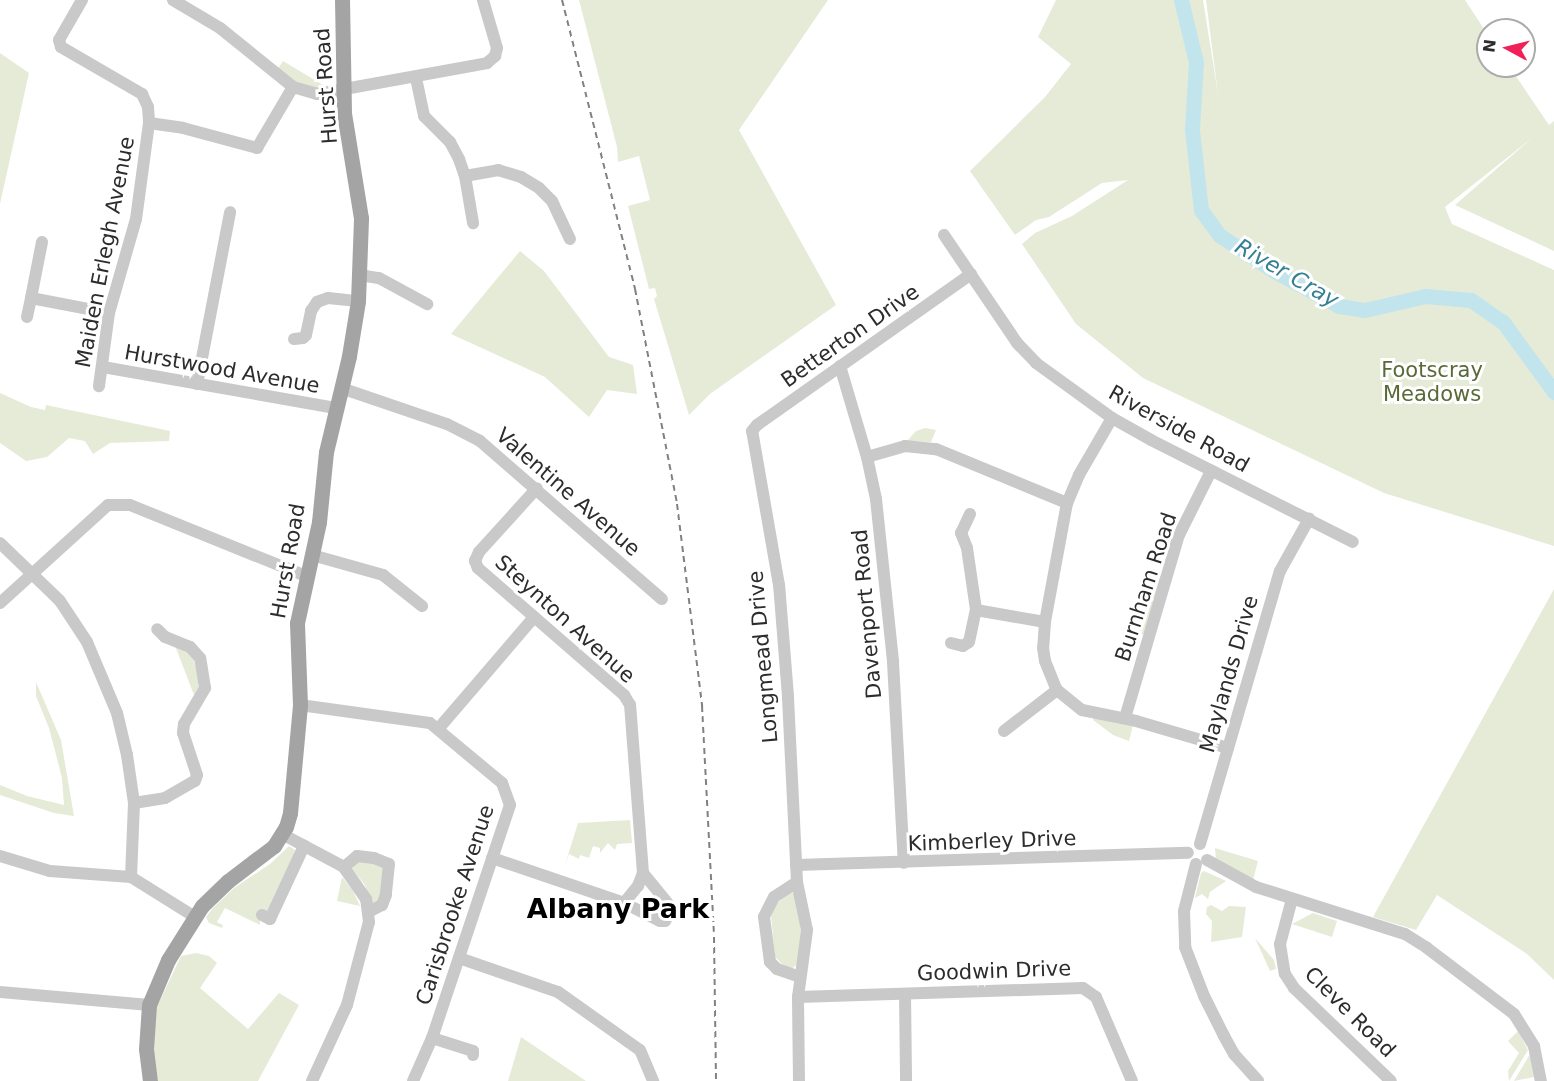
<!DOCTYPE html>
<html>
<head>
<meta charset="utf-8">
<style>
	body { margin:0 }
	#map { position:relative; width:1554px; height:1081px; overflow:hidden; background:#fff; font-family:"DejaVu Sans",sans-serif }
	div>[style] { position:absolute }
	[style*='--x'] { left:calc(var(--x)*1px); top:calc(var(--y)*1px); width:calc(var(--w)*1px); rotate:calc(var(--a)*1deg) }
	.green>* { inset:0; background:#e6ebd8 }
	.river>* { height:15px; margin:-7.5px; padding:0 7.5px; transform-origin:7.5px; border-radius:7.5px; background:#c2e4ed }
	.minor>* { height:12px; margin:-6px; padding:0 6px; transform-origin:6px; border-radius:6px; background:#c9c9c9 }
	.major>* { height:15px; margin:-7.5px; padding:0 7.5px; transform-origin:7.5px; border-radius:7.5px; background:#a4a4a4 }
	.rail>* { height:2px; margin-top:-1px; transform-origin:0; background:repeating-linear-gradient(90deg,#818181 0 6px,transparent 0 10.5px) }
	span { translate:-50% -50%; white-space:nowrap; text-align:center; line-height:1.15; -webkit-text-stroke:6px #fff; paint-order:stroke }
	.street-label { font-size:21px; color:#2c2c2c }
	.park-label { font-size:21px; color:#586a37 }
	.water-label { font-size:22px; color:#358093; font-style:italic }
	.district-label { font-size:27px; color:#000; font-weight:700 }
	.north { position:absolute; left:1476px; top:18px; width:60px; height:60px; box-sizing:border-box; background:#fff; border:2px solid #ababab; border-radius:50%; rotate:277deg; font-size:16px; font-weight:700; line-height:24px; text-align:center; color:#2c2c2c }
	.north::after { content:''; display:block; margin:auto; width:21px; height:27px; background:#f12056; clip-path:polygon(50% 0,100% 100%,50% 72%,0 100%) }
</style>
</head>
<body>
<div id="map">
	<div class="green">
		<div style="clip-path:polygon(579px 0,828px 0,739px 130px,836px 305px,710px 394px,689px 415px,654px 299px,657px 296px,655px 288px,649px 289px,628px 206px,650px 200px,639px 156px,618px 162px,617px 147px)"></div>
		<div style="clip-path:polygon(1056px 0,1203px 0,1218px 94px,1206px 0,1465px 0,1488px 35px,1488px 66px,1509px 66px,1549px 125px,1554px 121px,1554px 251px,1455px 205px,1532px 138px,1445px 207px,1452px 224px,1554px 270px,1554px 546px,1384px 493px,1143px 378px,1076px 324px,1022px 244px,1035px 233px,1072px 216px,1128px 180px,1102px 183px,1049px 217px,1036px 220px,1015px 235px,970px 171px,1045px 97px,1071px 64px,1038px 37px)"></div>
		<div style="clip-path:polygon(0 53px,29px 73px,0 204px)"></div>
		<div style="clip-path:polygon(283px 61px,328px 88px,308px 91px,277px 70px)"></div>
		<div style="clip-path:polygon(520px 251px,544px 271px,609px 357px,633px 365px,637px 394px,607px 390px,589px 417px,545px 377px,451px 334px)"></div>
		<div style="clip-path:polygon(0 393px,31px 407px,45px 410px,46px 405px,170px 431px,169px 441px,110px 443px,93px 454px,85px 441px,69px 438px,47px 457px,26px 461px,0 443px)"></div>
		<div style="clip-path:polygon(925px 428px,936px 430px,931px 442px,907px 441px,916px 431px)"></div>
		<div style="clip-path:polygon(1155px 574px,1163px 576px,1156px 599px,1149px 597px)"></div>
		<div style="clip-path:polygon(1554px 589px,1554px 980px,1527px 954px,1437px 895px,1416px 930px,1373px 917px)"></div>
		<div style="clip-path:polygon(1148px 599px,1155px 602px,1145px 635px,1138px 633px)"></div>
		<div style="clip-path:polygon(174px 643px,192px 655px,199px 675px,198px 688px,194px 695px)"></div>
		<div style="clip-path:polygon(36px 682px,61px 740px,74px 816px,54px 813px,0 795px,0 785px,27px 796px,64px 805px,62px 778px,49px 728px,36px 696px)"></div>
		<div style="clip-path:polygon(1094px 717px,1133px 725px,1129px 741px,1113px 735px,1093px 720px)"></div>
		<div style="clip-path:polygon(630px 820px,632px 843px,617px 844px,615px 850px,608px 843px,600px 853px,600px 848px,593px 846px,589px 858px,580px 855px,579px 859px,569px 854px,564px 868px,578px 823px)"></div>
		<div style="clip-path:polygon(289px 846px,295px 850px,294px 856px,271px 908px,260px 919px,260px 925px,225px 908px,217px 922px,223px 925px,222px 928px,209px 923px,206px 917px,213px 908px,234px 888px,270px 864px)"></div>
		<div style="clip-path:polygon(1215px 848px,1258px 861px,1253px 880px,1216px 860px)"></div>
		<div style="clip-path:polygon(357px 860px,383px 865px,383px 894px,375px 904px,371px 902px,365px 885px,352px 869px)"></div>
		<div style="clip-path:polygon(1204px 871px,1226px 881px,1210px 892px,1208px 899px,1202px 894px,1195px 898px,1201px 873px)"></div>
		<div style="clip-path:polygon(342px 877px,353px 891px,360px 906px,337px 901px)"></div>
		<div style="clip-path:polygon(790px 892px,794px 893px,800px 914px,801px 934px,797px 964px,792px 969px,783px 965px,775px 957px,771px 916px,775px 905px)"></div>
		<div style="clip-path:polygon(1211px 905px,1222px 911px,1229px 906px,1246px 907px,1242px 937px,1211px 942px,1212px 921px,1206px 914px,1207px 907px)"></div>
		<div style="clip-path:polygon(1313px 913px,1337px 921px,1332px 937px,1292px 924px)"></div>
		<div style="clip-path:polygon(1255px 938px,1274px 960px,1276px 969px,1270px 971px)"></div>
		<div style="clip-path:polygon(196px 953px,209px 956px,217px 963px,200px 988px,248px 1029px,279px 993px,299px 1005px,258px 1081px,158px 1081px,153px 1038px,156px 1009px,181px 956px)"></div>
		<div style="clip-path:polygon(1518px 1031px,1528px 1050px,1509px 1081px,1508px 1071px,1519px 1053px,1508px 1041px)"></div>
		<div style="clip-path:polygon(521px 1037px,586px 1081px,508px 1081px)"></div>
		<div style="clip-path:polygon(1530px 1054px,1534px 1077px,1514px 1081px)"></div>
	</div>
	<div class="river">
		<div style="--x:1181;--y:0;--w:64;--a:76.4"></div>
		<div style="--x:1196;--y:62;--w:68;--a:93.4"></div>
		<div style="--x:1192;--y:130;--w:81;--a:83.6"></div>
		<div style="--x:1201;--y:210;--w:31;--a:54"></div>
		<div style="--x:1219;--y:235;--w:66;--a:33.2"></div>
		<div style="--x:1274;--y:271;--w:74;--a:28.3"></div>
		<div style="--x:1339;--y:306;--w:26;--a:9"></div>
		<div style="--x:1365;--y:310;--w:62;--a:-13.1"></div>
		<div style="--x:1425;--y:296;--w:46;--a:5"></div>
		<div style="--x:1471;--y:300;--w:39;--a:35"></div>
		<div style="--x:1503;--y:322;--w:87;--a:53.9"></div>
	</div>
	<div class="minor">
		<div style="--x:82;--y:0;--w:46;--a:119.9"></div>
		<div style="--x:59;--y:40;--w:7;--a:74"></div>
		<div style="--x:61;--y:47;--w:94;--a:30.1"></div>
		<div style="--x:142;--y:94;--w:14;--a:65"></div>
		<div style="--x:148;--y:107;--w:16;--a:86"></div>
		<div style="--x:149;--y:123;--w:97;--a:97.7"></div>
		<div style="--x:136;--y:219;--w:98;--a:106"></div>
		<div style="--x:109;--y:313;--w:74;--a:97.8"></div>
		<div style="--x:173;--y:0;--w:55;--a:30.8"></div>
		<div style="--x:220;--y:28;--w:94;--a:38.9"></div>
		<div style="--x:293;--y:87;--w:25;--a:16"></div>
		<div style="--x:317;--y:94;--w:173;--a:-10.3"></div>
		<div style="--x:487;--y:63;--w:11;--a:-41"></div>
		<div style="--x:495;--y:56;--w:8;--a:-76"></div>
		<div style="--x:497;--y:48;--w:50;--a:-106.3"></div>
		<div style="--x:416;--y:78;--w:39;--a:78"></div>
		<div style="--x:424;--y:116;--w:37;--a:45"></div>
		<div style="--x:450;--y:142;--w:19;--a:62"></div>
		<div style="--x:459;--y:159;--w:18;--a:71"></div>
		<div style="--x:465;--y:176;--w:48;--a:80.3"></div>
		<div style="--x:149;--y:123;--w:34;--a:8"></div>
		<div style="--x:183;--y:128;--w:77;--a:15.1"></div>
		<div style="--x:257;--y:148;--w:71;--a:-59.5"></div>
		<div style="--x:465;--y:176;--w:34;--a:-10"></div>
		<div style="--x:498;--y:170;--w:24;--a:17"></div>
		<div style="--x:521;--y:177;--w:21;--a:31"></div>
		<div style="--x:539;--y:188;--w:18;--a:45"></div>
		<div style="--x:552;--y:201;--w:42;--a:64.7"></div>
		<div style="--x:944;--y:235;--w:130;--a:55.9"></div>
		<div style="--x:1017;--y:343;--w:28;--a:46"></div>
		<div style="--x:1036;--y:363;--w:94;--a:35.9"></div>
		<div style="--x:1112;--y:418;--w:45;--a:29.4"></div>
		<div style="--x:1151;--y:440;--w:226;--a:26.8"></div>
		<div style="--x:42;--y:242;--w:57;--a:101.1"></div>
		<div style="--x:31;--y:298;--w:79;--a:10.9"></div>
		<div style="--x:359;--y:275;--w:20;--a:9"></div>
		<div style="--x:379;--y:278;--w:55;--a:28.4"></div>
		<div style="--x:27;--y:317;--w:19;--a:-78"></div>
		<div style="--x:294;--y:339;--w:9;--a:-6"></div>
		<div style="--x:303;--y:338;--w:4;--a:-45"></div>
		<div style="--x:306;--y:335;--w:25;--a:-78"></div>
		<div style="--x:311;--y:311;--w:11;--a:-56"></div>
		<div style="--x:317;--y:302;--w:12;--a:-20"></div>
		<div style="--x:328;--y:298;--w:30;--a:6"></div>
		<div style="--x:840;--y:366;--w:95;--a:73.5"></div>
		<div style="--x:867;--y:457;--w:43;--a:77.9"></div>
		<div style="--x:876;--y:499;--w:164;--a:84"></div>
		<div style="--x:893;--y:662;--w:201;--a:86.9"></div>
		<div style="--x:103;--y:367;--w:236;--a:10"></div>
		<div style="--x:197;--y:384;--w:175;--a:-79.1"></div>
		<div style="--x:341;--y:388;--w:112;--a:18.8"></div>
		<div style="--x:447;--y:424;--w:37;--a:27"></div>
		<div style="--x:480;--y:441;--w:241;--a:41"></div>
		<div style="--x:1112;--y:418;--w:66;--a:120.1"></div>
		<div style="--x:1079;--y:475;--w:30;--a:113"></div>
		<div style="--x:1067;--y:503;--w:121;--a:100.5"></div>
		<div style="--x:1045;--y:622;--w:26;--a:94"></div>
		<div style="--x:1043;--y:648;--w:13;--a:81"></div>
		<div style="--x:1045;--y:661;--w:31;--a:68"></div>
		<div style="--x:1057;--y:690;--w:32;--a:39"></div>
		<div style="--x:1082;--y:710;--w:55;--a:11.5"></div>
		<div style="--x:1136;--y:721;--w:96;--a:16.4"></div>
		<div style="--x:867;--y:457;--w:40;--a:-16"></div>
		<div style="--x:905;--y:446;--w:31;--a:6"></div>
		<div style="--x:936;--y:449;--w:142;--a:22.4"></div>
		<div style="--x:970;--y:514;--w:21;--a:115"></div>
		<div style="--x:961;--y:533;--w:16;--a:68"></div>
		<div style="--x:967;--y:548;--w:63;--a:81.7"></div>
		<div style="--x:976;--y:610;--w:70;--a:9.9"></div>
		<div style="--x:0;--y:543;--w:83;--a:44"></div>
		<div style="--x:60;--y:601;--w:49;--a:56.6"></div>
		<div style="--x:87;--y:642;--w:77;--a:67.1"></div>
		<div style="--x:117;--y:713;--w:43;--a:76.6"></div>
		<div style="--x:127;--y:755;--w:49;--a:81.7"></div>
		<div style="--x:134;--y:803;--w:74;--a:92.3"></div>
		<div style="--x:312;--y:555;--w:74;--a:15.7"></div>
		<div style="--x:383;--y:575;--w:50;--a:38.5"></div>
		<div style="--x:0;--y:603;--w:146;--a:-42.2"></div>
		<div style="--x:108;--y:505;--w:22;--a:0"></div>
		<div style="--x:130;--y:505;--w:190;--a:22"></div>
		<div style="--x:951;--y:643;--w:12;--a:14"></div>
		<div style="--x:963;--y:646;--w:7;--a:-34"></div>
		<div style="--x:969;--y:642;--w:33;--a:-78"></div>
		<div style="--x:300;--y:705;--w:131;--a:7.9"></div>
		<div style="--x:430;--y:723;--w:94;--a:39.8"></div>
		<div style="--x:502;--y:783;--w:23;--a:70"></div>
		<div style="--x:510;--y:805;--w:246;--a:108.5"></div>
		<div style="--x:432;--y:1038;--w:47;--a:113.8"></div>
		<div style="--x:1125;--y:718;--w:191;--a:-73.6"></div>
		<div style="--x:1179;--y:535;--w:72;--a:-63.4"></div>
		<div style="--x:439;--y:728;--w:146;--a:-49.4"></div>
		<div style="--x:1004;--y:731;--w:67;--a:-37.7"></div>
		<div style="--x:134;--y:803;--w:31;--a:-9"></div>
		<div style="--x:165;--y:798;--w:34;--a:-30"></div>
		<div style="--x:195;--y:781;--w:6;--a:-72"></div>
		<div style="--x:197;--y:775;--w:44;--a:-108.4"></div>
		<div style="--x:183;--y:733;--w:9;--a:-84"></div>
		<div style="--x:184;--y:724;--w:42;--a:-59.7"></div>
		<div style="--x:205;--y:688;--w:30;--a:-99"></div>
		<div style="--x:200;--y:658;--w:15;--a:-132"></div>
		<div style="--x:190;--y:647;--w:27;--a:-158"></div>
		<div style="--x:165;--y:637;--w:11;--a:-135"></div>
		<div style="--x:282;--y:834;--w:70;--a:28"></div>
		<div style="--x:344;--y:867;--w:17;--a:-40"></div>
		<div style="--x:357;--y:856;--w:17;--a:7"></div>
		<div style="--x:374;--y:858;--w:16;--a:22"></div>
		<div style="--x:389;--y:864;--w:31;--a:96"></div>
		<div style="--x:386;--y:895;--w:11;--a:112"></div>
		<div style="--x:382;--y:905;--w:13;--a:153"></div>
		<div style="--x:1200;--y:844;--w:284;--a:-73.7"></div>
		<div style="--x:1280;--y:571;--w:60;--a:-60.9"></div>
		<div style="--x:0;--y:856;--w:52;--a:16.7"></div>
		<div style="--x:50;--y:871;--w:81;--a:4.2"></div>
		<div style="--x:131;--y:877;--w:75;--a:32"></div>
		<div style="--x:492;--y:858;--w:139;--a:18.8"></div>
		<div style="--x:624;--y:903;--w:22;--a:-51"></div>
		<div style="--x:638;--y:886;--w:14;--a:-69"></div>
		<div style="--x:643;--y:873;--w:169;--a:-94.4"></div>
		<div style="--x:630;--y:705;--w:12;--a:-121"></div>
		<div style="--x:624;--y:695;--w:194;--a:-139"></div>
		<div style="--x:478;--y:568;--w:8;--a:-113"></div>
		<div style="--x:475;--y:561;--w:10;--a:-66"></div>
		<div style="--x:479;--y:552;--w:86;--a:-47.8"></div>
		<div style="--x:1207;--y:860;--w:56;--a:28.9"></div>
		<div style="--x:1256;--y:887;--w:156;--a:17.5"></div>
		<div style="--x:1405;--y:934;--w:26;--a:32"></div>
		<div style="--x:1427;--y:948;--w:109;--a:37.2"></div>
		<div style="--x:1514;--y:1014;--w:38;--a:58"></div>
		<div style="--x:1534;--y:1046;--w:36;--a:79"></div>
		<div style="--x:1196;--y:864;--w:49;--a:104.3"></div>
		<div style="--x:1184;--y:911;--w:36;--a:88"></div>
		<div style="--x:1185;--y:947;--w:53;--a:68.8"></div>
		<div style="--x:1204;--y:996;--w:45;--a:63.4"></div>
		<div style="--x:1224;--y:1036;--w:21;--a:61"></div>
		<div style="--x:1234;--y:1054;--w:36;--a:48"></div>
		<div style="--x:796;--y:865;--w:392;--a:-1.8"></div>
		<div style="--x:797;--y:882;--w:27;--a:147"></div>
		<div style="--x:774;--y:897;--w:22;--a:117"></div>
		<div style="--x:764;--y:917;--w:45;--a:82.4"></div>
		<div style="--x:770;--y:962;--w:10;--a:45"></div>
		<div style="--x:777;--y:969;--w:24;--a:19"></div>
		<div style="--x:1292;--y:899;--w:47;--a:104.9"></div>
		<div style="--x:1280;--y:944;--w:30;--a:81"></div>
		<div style="--x:1285;--y:974;--w:17;--a:57"></div>
		<div style="--x:1294;--y:988;--w:134;--a:43.8"></div>
		<div style="--x:624;--y:903;--w:40;--a:26.6"></div>
		<div style="--x:660;--y:921;--w:5;--a:0"></div>
		<div style="--x:665;--y:921;--w:8;--a:-60"></div>
		<div style="--x:669;--y:914;--w:8;--a:-83"></div>
		<div style="--x:670;--y:906;--w:43;--a:-129.3"></div>
		<div style="--x:262;--y:915;--w:9;--a:27"></div>
		<div style="--x:270;--y:919;--w:81;--a:-65"></div>
		<div style="--x:459;--y:958;--w:105;--a:19"></div>
		<div style="--x:558;--y:992;--w:100;--a:35.3"></div>
		<div style="--x:640;--y:1050;--w:34;--a:67"></div>
		<div style="--x:0;--y:992;--w:150;--a:5"></div>
		<div style="--x:905;--y:994;--w:87;--a:89.3"></div>
		<div style="--x:798;--y:997;--w:285;--a:-1.8"></div>
		<div style="--x:1083;--y:988;--w:16;--a:35"></div>
		<div style="--x:1096;--y:997;--w:91;--a:66.8"></div>
		<div style="--x:432;--y:1038;--w:43;--a:17.6"></div>
		<div style="--x:473;--y:1051;--w:4;--a:90"></div>
		<div style="--x:312;--y:1081;--w:84;--a:-65.3"></div>
		<div style="--x:347;--y:1005;--w:86;--a:-75.2"></div>
		<div style="--x:369;--y:922;--w:23;--a:-97"></div>
		<div style="--x:366;--y:899;--w:39;--a:-125"></div>
		<div style="--x:799;--y:1081;--w:84;--a:-90.7"></div>
		<div style="--x:798;--y:997;--w:68;--a:-82.3"></div>
		<div style="--x:807;--y:930;--w:49;--a:-101.8"></div>
		<div style="--x:797;--y:882;--w:186;--a:-92.8"></div>
		<div style="--x:788;--y:696;--w:111;--a:-94.6"></div>
		<div style="--x:779;--y:585;--w:156;--a:-99.9"></div>
		<div style="--x:752;--y:431;--w:8;--a:-50"></div>
		<div style="--x:757;--y:425;--w:262;--a:-35.2"></div>
	</div>
	<div class="major">
		<div style="--x:150;--y:1081;--w:32;--a:-97"></div>
		<div style="--x:146;--y:1049;--w:44;--a:-86.1"></div>
		<div style="--x:149;--y:1005;--w:49;--a:-67.1"></div>
		<div style="--x:168;--y:960;--w:64;--a:-57.8"></div>
		<div style="--x:202;--y:906;--w:36;--a:-44"></div>
		<div style="--x:228;--y:881;--w:58;--a:-37.3"></div>
		<div style="--x:274;--y:846;--w:22;--a:-58"></div>
		<div style="--x:286;--y:827;--w:15;--a:-74"></div>
		<div style="--x:290;--y:813;--w:108;--a:-84.7"></div>
		<div style="--x:300;--y:705;--w:82;--a:-92.1"></div>
		<div style="--x:297;--y:623;--w:103;--a:-77.7"></div>
		<div style="--x:319;--y:522;--w:70;--a:-84.3"></div>
		<div style="--x:326;--y:452;--w:99;--a:-76.5"></div>
		<div style="--x:349;--y:356;--w:56;--a:-80.7"></div>
		<div style="--x:358;--y:301;--w:83;--a:-87.9"></div>
		<div style="--x:361;--y:218;--w:106;--a:-99.2"></div>
		<div style="--x:344;--y:113;--w:113;--a:-91"></div>
	</div>
	<div class="rail">
		<div style="--x:562;--y:0;--w:298;--a:75.8"></div>
		<div style="--x:635;--y:289;--w:219;--a:78.9"></div>
		<div style="--x:677;--y:504;--w:204;--a:82.9"></div>
		<div style="--x:702;--y:706;--w:226;--a:87"></div>
		<div style="--x:714;--y:937;--w:144;--a:89.2"></div>
	</div>
	<div class="street-label">
		<span style="left:326px;top:86px;rotate:-94deg">Hurst Road</span>
		<span style="left:105px;top:252px;rotate:-79deg">Maiden Erlegh Avenue</span>
		<span style="left:850px;top:336px;rotate:-35deg">Betterton Drive</span>
		<span style="left:222px;top:369px;rotate:10deg">Hurstwood Avenue</span>
		<span style="left:1179px;top:429px;rotate:29deg">Riverside Road</span>
		<span style="left:568px;top:492px;rotate:41deg">Valentine Avenue</span>
		<span style="left:288px;top:561px;rotate:-80deg">Hurst Road</span>
		<span style="left:1146px;top:587px;rotate:-72deg">Burnham Road</span>
		<span style="left:867px;top:614px;rotate:-95deg">Davenport Road</span>
		<span style="left:565px;top:619px;rotate:42deg">Steynton Avenue</span>
		<span style="left:763px;top:657px;rotate:-95deg">Longmead Drive</span>
		<span style="left:1229px;top:674px;rotate:-74deg">Maylands Drive</span>
		<span style="left:992px;top:841px;rotate:-2deg">Kimberley Drive</span>
		<span style="left:455px;top:905px;rotate:-72deg">Carisbrooke Avenue</span>
		<span style="left:994px;top:971px;rotate:-2deg">Goodwin Drive</span>
		<span style="left:1350px;top:1012px;rotate:45deg">Cleve Road</span>
	</div>
	<div class="park-label">
		<span style="left:1432px;top:382px">Footscray<br>Meadows</span>
	</div>
	<div class="water-label">
		<span style="left:1287px;top:273px;rotate:30deg">River Cray</span>
	</div>
	<div class="district-label">
		<span style="left:618px;top:909px">Albany Park</span>
	</div>
	<div class="north">N</div>
</div>
</body>
</html>
